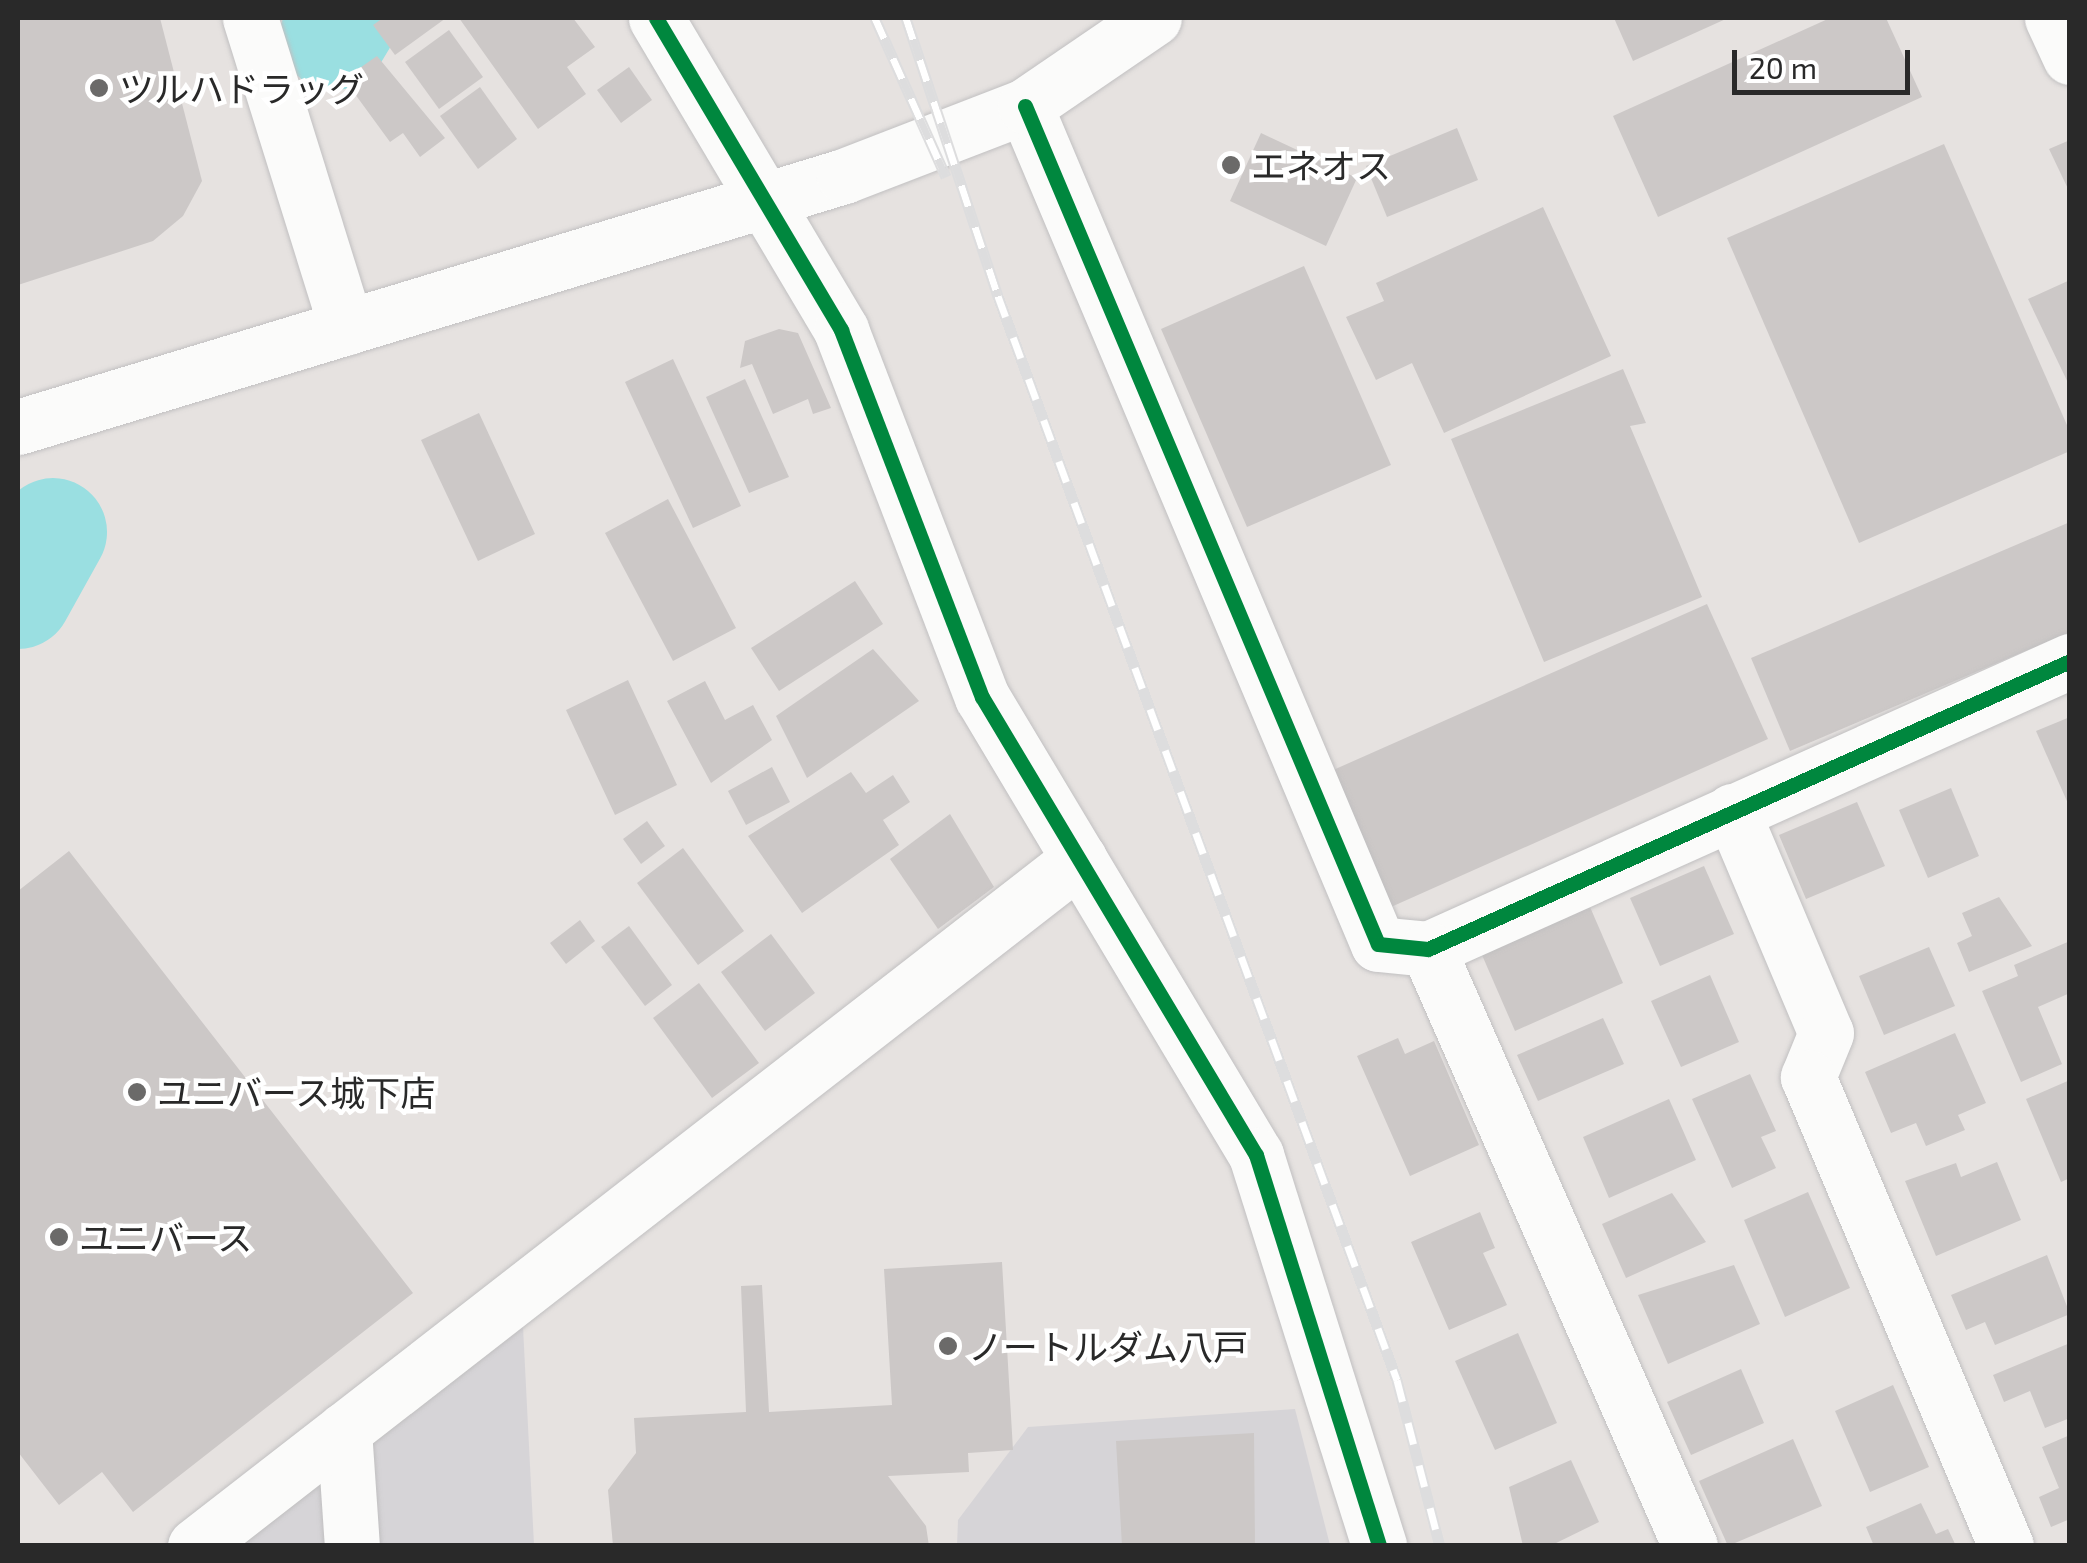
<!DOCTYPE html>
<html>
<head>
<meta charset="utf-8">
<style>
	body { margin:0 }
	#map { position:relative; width:2087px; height:1563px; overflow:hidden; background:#e6e2e0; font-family:"Exo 2","Noto Sans JP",sans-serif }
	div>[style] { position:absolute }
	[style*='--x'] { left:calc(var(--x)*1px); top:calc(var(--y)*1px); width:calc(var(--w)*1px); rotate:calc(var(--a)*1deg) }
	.industrial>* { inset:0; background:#d6d4d7 }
	.river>* { height:108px; margin:-54px; padding:0 54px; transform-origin:54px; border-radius:54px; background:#9adfe1 }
	.building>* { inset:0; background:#ccc8c7 }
	.roads { filter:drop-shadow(0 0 2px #c1c0c1) drop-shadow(0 0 2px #c1c0c1) }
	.minor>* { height:55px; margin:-27.5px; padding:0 27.5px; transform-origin:27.5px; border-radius:27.5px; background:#fbfbfa }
	.rail>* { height:11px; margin-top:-5.5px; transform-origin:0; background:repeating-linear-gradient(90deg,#fff 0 22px,#ddddde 0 44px); box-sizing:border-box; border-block:2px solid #ddddde }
	.cycleway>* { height:15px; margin:-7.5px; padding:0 7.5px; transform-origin:7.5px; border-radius:7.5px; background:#00873e }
	.dots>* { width:28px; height:28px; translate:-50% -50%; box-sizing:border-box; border:5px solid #fff; border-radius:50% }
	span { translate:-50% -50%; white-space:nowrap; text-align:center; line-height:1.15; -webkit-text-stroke:9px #fff; paint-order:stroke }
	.poi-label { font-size:35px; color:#292929 }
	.left { translate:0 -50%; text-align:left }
	.frame { position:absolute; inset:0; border:20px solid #292929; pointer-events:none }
	.scale { position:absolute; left:1732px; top:50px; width:178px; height:45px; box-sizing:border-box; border:5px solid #292929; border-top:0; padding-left:12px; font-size:30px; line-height:35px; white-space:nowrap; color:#292929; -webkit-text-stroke:8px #fff; paint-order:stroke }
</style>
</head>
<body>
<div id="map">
	<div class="industrial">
		<div style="clip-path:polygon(523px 1327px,534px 1545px,242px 1545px)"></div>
		<div style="clip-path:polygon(1295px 1409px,1330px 1545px,957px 1546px,958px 1520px,1028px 1427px)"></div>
	</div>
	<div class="river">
		<div style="--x:334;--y:36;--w:21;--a:-59"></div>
		<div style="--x:18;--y:595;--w:72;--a:-60.9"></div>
	</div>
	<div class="building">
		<div style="clip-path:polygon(18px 18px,160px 18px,202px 181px,183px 216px,153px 241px,18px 285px)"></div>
		<div style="clip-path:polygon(383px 18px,446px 18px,395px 55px,373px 25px)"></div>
		<div style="clip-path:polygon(459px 18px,573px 18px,595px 47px,567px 67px,586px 94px,538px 129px)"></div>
		<div style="clip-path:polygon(1614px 18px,1728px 18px,1633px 61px)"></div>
		<div style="clip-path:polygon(1830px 18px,1886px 18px,1922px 97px,1658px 217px,1613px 116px)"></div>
		<div style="clip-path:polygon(449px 30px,483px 77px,439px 109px,405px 62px)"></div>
		<div style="clip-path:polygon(377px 56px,445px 138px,420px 157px,403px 133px,390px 142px,344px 79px)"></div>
		<div style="clip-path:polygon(629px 67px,652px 100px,621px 123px,597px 90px)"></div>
		<div style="clip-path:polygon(480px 87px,517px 139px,478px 169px,440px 116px)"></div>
		<div style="clip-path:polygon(1457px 128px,1478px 180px,1387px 217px,1366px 166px)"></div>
		<div style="clip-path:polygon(1261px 133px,1357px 178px,1326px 246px,1230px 201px)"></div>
		<div style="clip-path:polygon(2070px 140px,2070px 193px,2049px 149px)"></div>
		<div style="clip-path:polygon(1944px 144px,2070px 432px,2070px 451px,1859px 543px,1727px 238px)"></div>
		<div style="clip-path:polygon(1543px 207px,1611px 356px,1444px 433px,1412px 363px,1376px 380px,1346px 317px,1384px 301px,1376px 283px)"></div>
		<div style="clip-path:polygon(1304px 266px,1391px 465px,1247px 527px,1161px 329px)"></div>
		<div style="clip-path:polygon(2070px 280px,2070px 387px,2028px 299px)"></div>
		<div style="clip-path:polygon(779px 329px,798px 333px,831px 408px,813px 414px,808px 399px,773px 414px,752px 364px,740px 368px,745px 341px)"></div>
		<div style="clip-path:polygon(673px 359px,741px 506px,693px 528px,625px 382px)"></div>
		<div style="clip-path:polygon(1623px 369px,1646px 423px,1630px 426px,1702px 597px,1544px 662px,1451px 439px)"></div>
		<div style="clip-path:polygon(745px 379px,789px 477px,749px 493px,706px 397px)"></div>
		<div style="clip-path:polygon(479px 413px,535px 534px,478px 561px,421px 440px)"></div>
		<div style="clip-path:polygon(668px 499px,736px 628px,673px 661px,605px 533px)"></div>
		<div style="clip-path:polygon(2070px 522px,2070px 632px,1790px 751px,1751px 658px)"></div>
		<div style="clip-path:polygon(855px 581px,883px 624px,779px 691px,751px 648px)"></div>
		<div style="clip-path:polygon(1707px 604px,1768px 739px,1391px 907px,1331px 771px)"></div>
		<div style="clip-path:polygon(873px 649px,919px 701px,807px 778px,776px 716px)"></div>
		<div style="clip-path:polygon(628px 680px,677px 785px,615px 815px,566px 710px)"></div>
		<div style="clip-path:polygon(705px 681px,725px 720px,753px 705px,772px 740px,711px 783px,667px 701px)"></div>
		<div style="clip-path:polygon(2070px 717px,2070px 808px,2036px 731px)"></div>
		<div style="clip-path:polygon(772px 767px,790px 802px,746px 825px,728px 791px)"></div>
		<div style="clip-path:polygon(851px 772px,866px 793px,893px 775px,910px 802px,883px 820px,899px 845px,802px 913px,748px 836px)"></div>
		<div style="clip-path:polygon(1951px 788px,1979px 856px,1928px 878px,1899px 810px)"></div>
		<div style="clip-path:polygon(1857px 802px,1885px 866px,1806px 899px,1779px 835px)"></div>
		<div style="clip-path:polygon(950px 814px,994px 887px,938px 929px,890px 859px)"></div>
		<div style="clip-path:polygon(647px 821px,665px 846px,641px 864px,623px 839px)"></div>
		<div style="clip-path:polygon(683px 848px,744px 931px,698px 965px,637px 883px)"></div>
		<div style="clip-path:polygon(69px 851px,413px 1293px,133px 1512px,102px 1472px,59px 1505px,18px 1452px,18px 891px)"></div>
		<div style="clip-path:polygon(1704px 866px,1734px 934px,1660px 966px,1630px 898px)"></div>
		<div style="clip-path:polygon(1999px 897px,2032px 946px,1969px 972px,1957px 943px,1972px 936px,1962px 913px)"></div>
		<div style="clip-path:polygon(1590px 907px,1623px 983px,1515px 1031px,1482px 955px)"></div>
		<div style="clip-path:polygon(580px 920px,595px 941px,566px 964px,550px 943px)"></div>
		<div style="clip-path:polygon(629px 926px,672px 985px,645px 1006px,601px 947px)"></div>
		<div style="clip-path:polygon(771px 934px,815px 993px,765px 1031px,721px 972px)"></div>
		<div style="clip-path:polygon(2070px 941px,2070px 993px,2038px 1007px,2062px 1064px,2021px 1082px,1982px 991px,2018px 976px,2014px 965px)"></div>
		<div style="clip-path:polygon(1929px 947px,1955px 1006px,1884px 1035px,1859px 976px)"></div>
		<div style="clip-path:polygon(1710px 975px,1739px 1042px,1681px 1067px,1651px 1001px)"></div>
		<div style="clip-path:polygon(699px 983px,759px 1063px,712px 1098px,653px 1018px)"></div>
		<div style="clip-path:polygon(1603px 1018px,1624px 1064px,1538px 1101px,1517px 1055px)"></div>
		<div style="clip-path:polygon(1955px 1033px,1986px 1103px,1958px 1115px,1965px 1130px,1926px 1146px,1916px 1123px,1891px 1133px,1865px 1072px)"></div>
		<div style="clip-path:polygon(1398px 1038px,1405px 1054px,1434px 1041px,1479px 1145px,1410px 1176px,1357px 1056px)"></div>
		<div style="clip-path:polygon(1750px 1074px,1776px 1131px,1761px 1137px,1776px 1168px,1732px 1188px,1692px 1099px)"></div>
		<div style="clip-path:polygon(2070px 1080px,2070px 1178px,2061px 1182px,2026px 1099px)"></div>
		<div style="clip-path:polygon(1669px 1099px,1696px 1160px,1609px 1198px,1583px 1137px)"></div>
		<div style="clip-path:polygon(1997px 1162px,2021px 1220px,1936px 1256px,1905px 1181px,1956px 1163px,1961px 1177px)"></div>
		<div style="clip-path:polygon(1808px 1192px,1850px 1288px,1785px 1317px,1744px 1220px)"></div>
		<div style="clip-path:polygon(1672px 1193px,1706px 1242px,1626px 1278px,1602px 1224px)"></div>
		<div style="clip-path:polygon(1480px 1212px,1495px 1248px,1483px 1253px,1507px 1305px,1449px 1330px,1411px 1242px)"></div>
		<div style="clip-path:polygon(2047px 1255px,2070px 1314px,1995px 1345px,1985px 1322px,1966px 1330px,1951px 1295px)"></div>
		<div style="clip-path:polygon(1002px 1262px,1013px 1450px,968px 1453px,969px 1472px,888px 1476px,926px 1526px,929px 1546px,613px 1546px,608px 1490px,636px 1453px,634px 1418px,746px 1412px,741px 1286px,762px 1285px,769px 1412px,892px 1405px,884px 1269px)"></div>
		<div style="clip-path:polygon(1734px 1265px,1760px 1324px,1668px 1364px,1638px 1295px)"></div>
		<div style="clip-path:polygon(1518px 1333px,1557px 1423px,1495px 1450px,1455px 1361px)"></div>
		<div style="clip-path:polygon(2070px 1343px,2070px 1418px,2045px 1428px,2030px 1391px,2004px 1402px,1993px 1375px)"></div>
		<div style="clip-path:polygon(1741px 1369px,1764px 1423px,1691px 1455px,1667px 1402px)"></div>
		<div style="clip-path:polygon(1893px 1385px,1929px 1467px,1870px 1492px,1835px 1411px)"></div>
		<div style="clip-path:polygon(1254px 1433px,1255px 1546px,1122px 1546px,1116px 1441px)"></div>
		<div style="clip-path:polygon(2070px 1435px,2070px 1519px,2051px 1527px,2039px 1497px,2059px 1488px,2042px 1447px)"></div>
		<div style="clip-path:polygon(1793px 1439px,1822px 1506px,1728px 1546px,1699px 1481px)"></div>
		<div style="clip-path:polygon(1571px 1460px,1599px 1522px,1550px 1546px,1523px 1546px,1509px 1487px)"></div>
		<div style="clip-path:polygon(1921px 1503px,1936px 1534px,1948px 1529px,1956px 1546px,1874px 1546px,1866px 1527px)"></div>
	</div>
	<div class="roads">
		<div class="minor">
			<div style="--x:250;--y:18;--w:324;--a:72.7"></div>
			<div style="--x:656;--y:18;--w:363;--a:59.3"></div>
			<div style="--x:841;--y:330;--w:393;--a:69"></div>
			<div style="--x:982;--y:697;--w:534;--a:59.11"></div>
			<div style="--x:1256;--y:1155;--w:410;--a:72.5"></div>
			<div style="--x:2052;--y:18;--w:43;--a:65.2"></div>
			<div style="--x:1025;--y:106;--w:909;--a:67.16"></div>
			<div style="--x:1378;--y:944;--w:50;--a:5.7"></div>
			<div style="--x:1428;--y:949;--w:704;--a:-24.16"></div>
			<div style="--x:18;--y:427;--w:863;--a:-16.9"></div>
			<div style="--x:844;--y:176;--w:194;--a:-21.1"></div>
			<div style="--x:1025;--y:106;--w:156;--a:-34.3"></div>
			<div style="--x:1732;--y:811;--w:241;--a:67.1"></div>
			<div style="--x:1826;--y:1033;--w:48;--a:112.2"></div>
			<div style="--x:1808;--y:1077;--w:509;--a:67.11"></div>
			<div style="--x:1428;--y:949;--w:652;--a:66.31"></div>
			<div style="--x:344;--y:1430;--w:116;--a:86.1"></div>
			<div style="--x:195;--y:1546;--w:1120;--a:-37.85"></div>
		</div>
	</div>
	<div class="rail">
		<div style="--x:875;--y:18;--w:174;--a:65.9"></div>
		<div style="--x:906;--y:18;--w:293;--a:71.7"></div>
		<div style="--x:998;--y:296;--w:1155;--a:69.79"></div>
		<div style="--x:1397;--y:1380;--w:171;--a:75.5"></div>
	</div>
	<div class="cycleway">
		<div style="--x:656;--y:18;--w:363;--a:59.3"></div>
		<div style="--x:841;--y:330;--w:393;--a:69"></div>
		<div style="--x:982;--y:697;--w:534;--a:59.11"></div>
		<div style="--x:1256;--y:1155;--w:410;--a:72.5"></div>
		<div style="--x:1025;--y:106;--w:909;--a:67.16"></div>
		<div style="--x:1378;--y:944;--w:50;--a:5.7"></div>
		<div style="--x:1428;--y:949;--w:704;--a:-24.16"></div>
	</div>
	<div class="dots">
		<div style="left:99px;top:88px;background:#6b6a69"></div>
		<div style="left:1231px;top:165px;background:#6b6a69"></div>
		<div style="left:137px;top:1092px;background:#6b6a69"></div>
		<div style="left:59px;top:1237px;background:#6b6a69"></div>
		<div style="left:948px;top:1346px;background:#6b6a69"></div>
	</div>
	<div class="poi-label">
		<span class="left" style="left:119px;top:88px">ツルハドラッグ</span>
		<span class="left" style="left:1251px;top:165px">エネオス</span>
		<span class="left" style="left:157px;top:1092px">ユニバース城下店</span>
		<span class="left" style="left:79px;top:1237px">ユニバース</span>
		<span class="left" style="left:968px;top:1346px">ノートルダム八戸</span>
	</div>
	<div class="frame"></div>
	<div class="scale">20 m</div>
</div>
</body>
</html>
